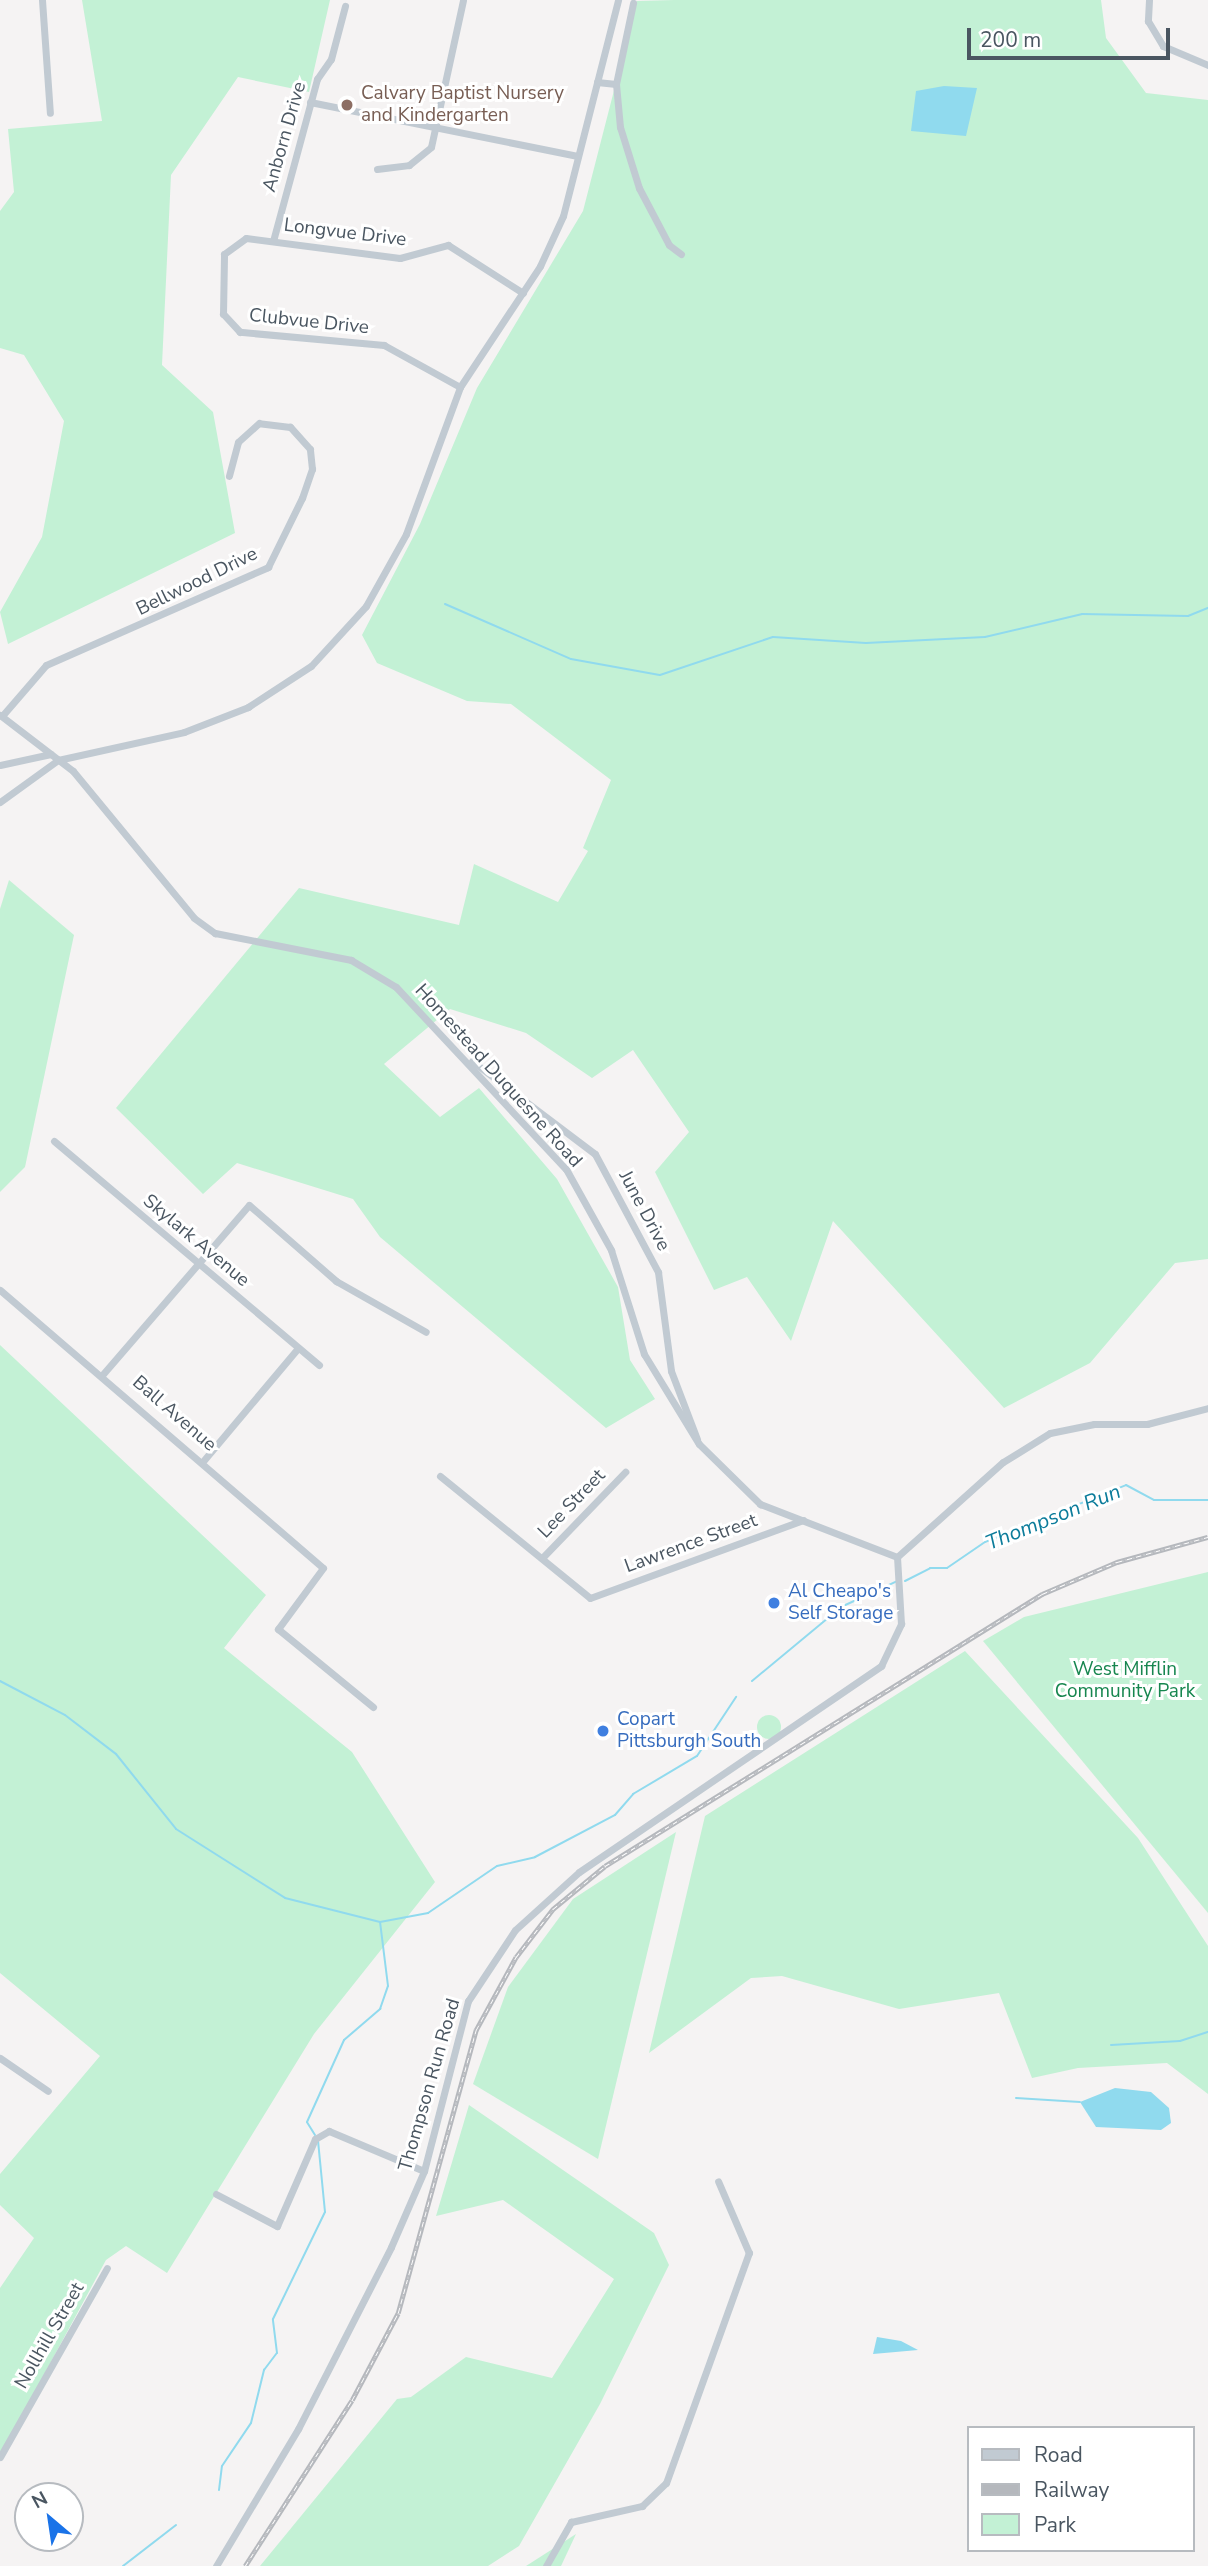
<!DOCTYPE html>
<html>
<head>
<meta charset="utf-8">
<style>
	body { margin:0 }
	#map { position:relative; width:1208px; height:2566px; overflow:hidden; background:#f5f3f3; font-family:"Nunito Sans",sans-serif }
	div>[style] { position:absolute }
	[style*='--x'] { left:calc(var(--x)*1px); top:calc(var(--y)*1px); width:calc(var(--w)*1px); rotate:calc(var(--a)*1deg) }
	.green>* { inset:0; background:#c3f1d5 }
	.round { border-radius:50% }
	.water>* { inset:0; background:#90daee }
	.stream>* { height:2px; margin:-1px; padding:0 1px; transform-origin:1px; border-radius:1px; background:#90daee }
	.minor>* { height:7px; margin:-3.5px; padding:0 3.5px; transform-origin:3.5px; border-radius:3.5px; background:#c1cad2 }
	.rail>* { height:4.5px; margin-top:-2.25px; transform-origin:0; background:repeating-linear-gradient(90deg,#fff 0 5px,#b5b8bd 0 10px); box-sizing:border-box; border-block:2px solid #b5b8bd }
	.dots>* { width:19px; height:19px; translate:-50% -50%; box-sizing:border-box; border:4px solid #fff; border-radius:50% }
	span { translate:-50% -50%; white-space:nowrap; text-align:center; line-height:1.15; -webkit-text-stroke:6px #fff; paint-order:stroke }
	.education-label { font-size:19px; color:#785e54 }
	.left { translate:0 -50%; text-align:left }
	.street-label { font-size:19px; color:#4a5661 }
	.shop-label { font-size:19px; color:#366cbe }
	.park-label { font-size:19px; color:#17864f }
	.water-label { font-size:21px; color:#0c7c9b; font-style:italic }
	.legend { position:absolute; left:967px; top:2426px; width:228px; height:126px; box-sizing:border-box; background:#fff; border:2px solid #b7bbc0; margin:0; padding:9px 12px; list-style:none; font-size:21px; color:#4a5661 }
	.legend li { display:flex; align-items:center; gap:14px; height:35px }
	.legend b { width:35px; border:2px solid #b7bbc0 }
	.north { position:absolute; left:14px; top:2482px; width:70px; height:70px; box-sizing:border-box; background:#fff; border:2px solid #b7bbc0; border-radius:50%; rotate:331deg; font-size:19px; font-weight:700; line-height:28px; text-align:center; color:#4a5661 }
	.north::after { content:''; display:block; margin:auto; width:24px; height:32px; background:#1a73e8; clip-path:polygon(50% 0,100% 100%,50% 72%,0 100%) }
	.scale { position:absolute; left:967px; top:28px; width:203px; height:32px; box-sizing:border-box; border:4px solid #4a5661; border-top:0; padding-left:9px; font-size:21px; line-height:24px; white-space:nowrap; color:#4a5661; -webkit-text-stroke:5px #fff; paint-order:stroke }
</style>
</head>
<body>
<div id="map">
	<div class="green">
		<div style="clip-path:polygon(82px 0,330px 0,309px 92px,238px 77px,171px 175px,162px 365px,213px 412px,235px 533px,8px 644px,0 612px,42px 537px,64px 421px,24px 355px,0 348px,0 211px,14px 192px,8px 129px,102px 121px)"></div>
		<div style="clip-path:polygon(674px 0,1101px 0,1106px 38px,1146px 93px,1208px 100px,1208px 1259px,1175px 1263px,1090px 1363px,1004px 1408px,833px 1221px,791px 1341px,747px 1277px,714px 1290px,655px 1172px,689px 1132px,633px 1050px,592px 1078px,526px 1033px,450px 1009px,384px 1064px,440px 1117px,479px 1088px,557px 1179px,618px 1287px,630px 1360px,655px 1399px,606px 1428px,380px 1237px,353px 1199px,237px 1163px,203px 1194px,116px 1108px,299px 888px,459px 925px,474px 864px,558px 902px,588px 851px,583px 848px,611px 780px,511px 704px,467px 701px,377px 663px,362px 635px,420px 524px,477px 388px,583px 211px,637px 1px)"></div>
		<div style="clip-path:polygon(9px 880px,74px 935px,25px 1167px,0 1192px,0 909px)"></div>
		<div style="clip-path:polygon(0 1345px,266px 1595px,224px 1648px,352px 1752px,435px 1882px,314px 2034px,167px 2273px,126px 2246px,106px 2260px,0 2456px,0 2288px,34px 2238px,0 2205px,0 2174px,100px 2056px,0 1973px)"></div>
		<div style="clip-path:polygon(1208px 1572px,1208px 1913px,983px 1641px,1024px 1617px)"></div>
		<div style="clip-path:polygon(965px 1651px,1138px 1838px,1208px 1946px,1208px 2094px,1167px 2063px,1078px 2068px,1032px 2078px,999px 1993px,899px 2009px,782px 1976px,751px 1978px,649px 2053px,705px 1816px)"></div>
		<div class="round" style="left:757px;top:1715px;width:24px;height:24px"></div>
		<div style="clip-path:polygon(676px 1832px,598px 2159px,473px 2084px,508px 1987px,573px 1899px)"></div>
		<div style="clip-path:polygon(469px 2105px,654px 2233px,669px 2265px,600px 2404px,519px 2546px,488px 2566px,260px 2566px,397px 2399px,411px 2397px,466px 2357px,552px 2378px,614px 2279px,503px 2200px,436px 2216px)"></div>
		<div style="clip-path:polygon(576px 2534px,561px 2566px,526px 2566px)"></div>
	</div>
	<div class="water">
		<div style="clip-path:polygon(944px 86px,977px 88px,966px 136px,911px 131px,916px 91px)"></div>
		<div style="clip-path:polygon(1115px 2088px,1151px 2092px,1169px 2108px,1171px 2123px,1161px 2130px,1096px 2127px,1080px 2102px)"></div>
		<div style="clip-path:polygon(877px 2337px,901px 2341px,918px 2350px,873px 2354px)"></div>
	</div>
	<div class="stream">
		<div style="--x:445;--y:604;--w:137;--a:23.6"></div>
		<div style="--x:571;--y:659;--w:90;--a:10.2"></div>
		<div style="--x:660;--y:675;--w:119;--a:-18.6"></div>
		<div style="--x:773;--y:637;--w:93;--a:3.7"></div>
		<div style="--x:866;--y:643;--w:119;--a:-2.9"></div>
		<div style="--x:985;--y:637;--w:100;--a:-13.3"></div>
		<div style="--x:1082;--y:614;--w:106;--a:1.1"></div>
		<div style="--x:1188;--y:616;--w:22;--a:-22"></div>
		<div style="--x:905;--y:1581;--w:28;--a:-27"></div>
		<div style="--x:930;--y:1568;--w:17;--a:0"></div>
		<div style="--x:947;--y:1568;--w:46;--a:-34.4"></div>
		<div style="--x:985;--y:1542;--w:152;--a:-22"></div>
		<div style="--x:1126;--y:1485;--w:32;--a:28"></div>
		<div style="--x:1154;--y:1500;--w:54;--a:0"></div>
		<div style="--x:0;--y:1681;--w:73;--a:27.6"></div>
		<div style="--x:65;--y:1715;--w:64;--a:37.4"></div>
		<div style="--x:116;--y:1754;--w:96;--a:51.3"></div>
		<div style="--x:176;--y:1829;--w:129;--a:32.3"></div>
		<div style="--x:285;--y:1898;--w:98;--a:14.2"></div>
		<div style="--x:752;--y:1681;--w:116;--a:-39.7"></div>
		<div style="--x:841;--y:1607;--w:60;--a:-24.8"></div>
		<div style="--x:1111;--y:2045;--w:69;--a:-3.3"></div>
		<div style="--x:1180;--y:2041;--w:29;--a:-18"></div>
		<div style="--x:1016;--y:2098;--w:64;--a:3.6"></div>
		<div style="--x:315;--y:2135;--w:15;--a:-122"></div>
		<div style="--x:307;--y:2122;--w:90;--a:-65.7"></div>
		<div style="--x:344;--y:2040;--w:48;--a:-40.7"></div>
		<div style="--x:380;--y:2009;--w:24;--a:-71"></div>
		<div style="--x:388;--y:1986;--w:64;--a:-97.1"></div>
		<div style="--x:380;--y:1922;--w:49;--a:-10.6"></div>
		<div style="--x:428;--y:1913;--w:83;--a:-34.3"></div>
		<div style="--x:497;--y:1866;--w:39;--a:-13"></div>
		<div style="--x:535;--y:1857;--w:90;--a:-27.7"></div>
		<div style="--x:615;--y:1815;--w:28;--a:-49"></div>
		<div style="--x:633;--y:1794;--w:74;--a:-30.7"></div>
		<div style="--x:697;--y:1756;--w:71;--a:-56.5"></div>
		<div style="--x:219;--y:2490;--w:24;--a:-83"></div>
		<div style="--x:222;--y:2466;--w:52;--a:-56"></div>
		<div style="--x:251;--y:2423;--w:55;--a:-76.2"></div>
		<div style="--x:264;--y:2370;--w:21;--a:-53"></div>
		<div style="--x:277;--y:2353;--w:34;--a:-97"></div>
		<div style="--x:273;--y:2319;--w:119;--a:-64.1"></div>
		<div style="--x:325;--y:2212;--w:72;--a:-95.6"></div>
		<div style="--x:123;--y:2566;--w:67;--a:-37.7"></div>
	</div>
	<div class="minor">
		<div style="--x:42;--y:0;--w:113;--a:86"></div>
		<div style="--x:1149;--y:0;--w:21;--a:93"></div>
		<div style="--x:1148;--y:21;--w:29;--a:59"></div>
		<div style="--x:1163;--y:46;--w:49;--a:22.9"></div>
		<div style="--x:597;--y:82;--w:19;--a:6"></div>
		<div style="--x:616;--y:84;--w:43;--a:84.7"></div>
		<div style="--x:620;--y:127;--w:64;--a:72.7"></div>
		<div style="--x:639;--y:188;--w:64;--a:62.2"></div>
		<div style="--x:669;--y:245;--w:15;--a:37"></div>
		<div style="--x:616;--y:84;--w:83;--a:-78.1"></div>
		<div style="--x:310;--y:102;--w:273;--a:11.4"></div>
		<div style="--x:377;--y:169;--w:32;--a:-7"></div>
		<div style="--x:409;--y:165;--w:28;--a:-39"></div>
		<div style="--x:431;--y:147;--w:150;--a:-77.7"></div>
		<div style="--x:273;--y:241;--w:168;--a:-74.8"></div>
		<div style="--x:317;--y:79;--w:24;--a:-55"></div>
		<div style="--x:331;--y:59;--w:55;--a:-75.2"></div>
		<div style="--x:460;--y:387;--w:87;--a:-151.1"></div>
		<div style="--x:384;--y:345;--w:145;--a:-174.8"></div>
		<div style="--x:240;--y:332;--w:25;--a:-133"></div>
		<div style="--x:223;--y:314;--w:60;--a:-89"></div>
		<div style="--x:224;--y:254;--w:27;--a:-36"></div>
		<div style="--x:246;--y:238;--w:155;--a:7.4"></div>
		<div style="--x:400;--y:258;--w:50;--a:-15.2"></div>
		<div style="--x:448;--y:245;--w:89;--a:32.6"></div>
		<div style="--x:0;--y:715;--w:92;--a:37.5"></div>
		<div style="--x:73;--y:771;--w:190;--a:50.5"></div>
		<div style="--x:194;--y:918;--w:26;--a:36"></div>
		<div style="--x:215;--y:933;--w:139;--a:11.2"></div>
		<div style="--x:351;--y:960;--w:52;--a:31"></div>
		<div style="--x:396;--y:987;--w:249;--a:47"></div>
		<div style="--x:566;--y:1169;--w:93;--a:60.9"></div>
		<div style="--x:611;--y:1250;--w:109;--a:72.4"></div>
		<div style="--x:644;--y:1354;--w:105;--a:58.6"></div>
		<div style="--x:699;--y:1444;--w:86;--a:44.5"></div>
		<div style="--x:760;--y:1504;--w:147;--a:21.1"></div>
		<div style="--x:2;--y:716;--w:67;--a:-49.2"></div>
		<div style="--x:46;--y:665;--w:243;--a:-23.8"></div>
		<div style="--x:268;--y:567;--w:77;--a:-63.8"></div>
		<div style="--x:302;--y:498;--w:31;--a:-71"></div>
		<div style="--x:312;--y:469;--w:20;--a:-96"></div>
		<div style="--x:310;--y:449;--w:30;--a:-132"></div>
		<div style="--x:290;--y:427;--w:31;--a:-173"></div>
		<div style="--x:259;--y:423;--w:28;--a:138"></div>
		<div style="--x:238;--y:442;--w:35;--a:105"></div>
		<div style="--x:0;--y:765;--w:52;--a:-12.2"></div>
		<div style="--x:0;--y:802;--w:72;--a:-35.9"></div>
		<div style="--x:58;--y:760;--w:129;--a:-12.5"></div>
		<div style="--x:184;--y:732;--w:69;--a:-21.3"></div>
		<div style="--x:248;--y:707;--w:75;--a:-33.1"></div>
		<div style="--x:311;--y:666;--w:81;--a:-47.5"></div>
		<div style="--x:366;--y:606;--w:82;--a:-60.9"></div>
		<div style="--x:406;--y:534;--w:157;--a:-69.8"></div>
		<div style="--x:460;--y:387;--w:145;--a:-56.5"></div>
		<div style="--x:540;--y:266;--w:55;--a:-65.3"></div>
		<div style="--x:563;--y:216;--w:223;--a:-75.7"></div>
		<div style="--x:472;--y:1061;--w:154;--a:37.1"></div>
		<div style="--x:595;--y:1154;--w:134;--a:61.9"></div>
		<div style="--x:658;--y:1272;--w:100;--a:82.5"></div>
		<div style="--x:671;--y:1371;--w:73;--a:69.1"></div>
		<div style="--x:54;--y:1141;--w:347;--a:40.2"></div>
		<div style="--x:0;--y:1290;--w:426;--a:40.7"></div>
		<div style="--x:323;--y:1568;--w:76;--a:126.4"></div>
		<div style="--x:278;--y:1629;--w:123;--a:39.4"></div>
		<div style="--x:103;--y:1374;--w:223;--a:-49.2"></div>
		<div style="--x:249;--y:1205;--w:116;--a:41.1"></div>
		<div style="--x:336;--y:1281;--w:103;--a:29.5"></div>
		<div style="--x:204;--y:1460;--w:146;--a:-50"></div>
		<div style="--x:440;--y:1476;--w:193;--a:39.1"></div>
		<div style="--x:590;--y:1598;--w:227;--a:-20.1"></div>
		<div style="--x:897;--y:1557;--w:142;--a:-41.9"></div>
		<div style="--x:1003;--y:1462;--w:55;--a:-31.7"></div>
		<div style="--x:1050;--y:1433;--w:45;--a:-11.6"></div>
		<div style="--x:1094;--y:1424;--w:53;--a:0"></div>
		<div style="--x:1147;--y:1424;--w:63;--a:-14.7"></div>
		<div style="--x:542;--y:1558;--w:120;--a:-46"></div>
		<div style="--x:0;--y:2058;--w:58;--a:34.5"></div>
		<div style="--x:216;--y:2194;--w:69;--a:27.7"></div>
		<div style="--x:277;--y:2226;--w:95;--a:-66.4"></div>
		<div style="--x:315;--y:2139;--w:16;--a:-30"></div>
		<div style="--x:329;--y:2131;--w:103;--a:22.8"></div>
		<div style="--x:0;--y:2457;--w:217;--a:-60.5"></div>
		<div style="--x:216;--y:2566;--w:160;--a:-59.1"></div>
		<div style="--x:298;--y:2429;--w:204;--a:-62.9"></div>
		<div style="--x:391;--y:2247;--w:83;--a:-66.5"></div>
		<div style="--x:424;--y:2171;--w:176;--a:-75.5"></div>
		<div style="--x:468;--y:2001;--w:85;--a:-56.5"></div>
		<div style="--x:515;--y:1930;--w:86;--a:-42.2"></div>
		<div style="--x:579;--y:1872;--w:366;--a:-34.3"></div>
		<div style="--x:881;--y:1666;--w:47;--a:-64.5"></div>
		<div style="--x:901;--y:1624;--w:67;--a:-93.4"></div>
		<div style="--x:546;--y:2566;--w:51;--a:-60.4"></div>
		<div style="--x:571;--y:2522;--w:73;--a:-12.7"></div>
		<div style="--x:642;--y:2506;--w:33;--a:-44"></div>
		<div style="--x:666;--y:2483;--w:245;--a:-70.2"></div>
		<div style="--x:749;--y:2253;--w:78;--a:-113.3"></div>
	</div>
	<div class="rail">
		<div style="--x:245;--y:2566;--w:197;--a:-57.2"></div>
		<div style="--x:352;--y:2400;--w:98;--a:-62.1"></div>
		<div style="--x:398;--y:2313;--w:294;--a:-74.6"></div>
		<div style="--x:476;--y:2030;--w:83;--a:-61.3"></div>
		<div style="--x:516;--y:1957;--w:61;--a:-52.4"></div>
		<div style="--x:553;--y:1909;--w:67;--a:-39.6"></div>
		<div style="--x:605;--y:1866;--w:515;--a:-31.9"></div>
		<div style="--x:1042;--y:1594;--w:82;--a:-23.1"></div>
		<div style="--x:1117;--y:1562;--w:94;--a:-15.4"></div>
	</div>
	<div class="dots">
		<div style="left:347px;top:105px;background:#8d6e63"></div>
		<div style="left:774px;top:1603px;background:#3f7fe0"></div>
		<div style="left:603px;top:1731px;background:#3f7fe0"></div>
	</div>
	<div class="education-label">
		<span class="left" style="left:361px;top:105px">Calvary Baptist Nursery<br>and Kindergarten</span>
	</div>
	<div class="street-label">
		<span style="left:285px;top:137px;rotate:-74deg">Anborn Drive</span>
		<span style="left:345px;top:233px;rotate:7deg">Longvue Drive</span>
		<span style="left:309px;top:322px;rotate:6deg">Clubvue Drive</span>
		<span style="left:197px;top:582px;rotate:-26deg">Bellwood Drive</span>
		<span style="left:498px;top:1076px;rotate:48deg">Homestead Duquesne Road</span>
		<span style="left:644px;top:1211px;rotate:62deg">June Drive</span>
		<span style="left:196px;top:1241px;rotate:40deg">Skylark Avenue</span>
		<span style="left:174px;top:1414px;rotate:41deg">Ball Avenue</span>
		<span style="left:572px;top:1504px;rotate:-46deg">Lee Street</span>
		<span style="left:691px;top:1544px;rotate:-20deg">Lawrence Street</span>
		<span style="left:430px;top:2085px;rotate:-74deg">Thompson Run Road</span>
		<span style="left:50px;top:2336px;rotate:-60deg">Nollhill Street</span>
	</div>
	<div class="shop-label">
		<span class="left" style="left:788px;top:1603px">Al Cheapo's<br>Self Storage</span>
		<span class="left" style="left:617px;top:1731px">Copart<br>Pittsburgh South</span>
	</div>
	<div class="park-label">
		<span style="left:1125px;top:1681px">West Mifflin<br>Community Park</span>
	</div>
	<div class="water-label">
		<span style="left:1053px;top:1517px;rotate:-22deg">Thompson Run</span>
	</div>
	<ul class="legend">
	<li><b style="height:9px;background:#c1cad2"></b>Road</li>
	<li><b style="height:9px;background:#b5b8bd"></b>Railway</li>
	<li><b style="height:19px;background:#c3f1d5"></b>Park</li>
	</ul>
	<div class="north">N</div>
	<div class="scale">200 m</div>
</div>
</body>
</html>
